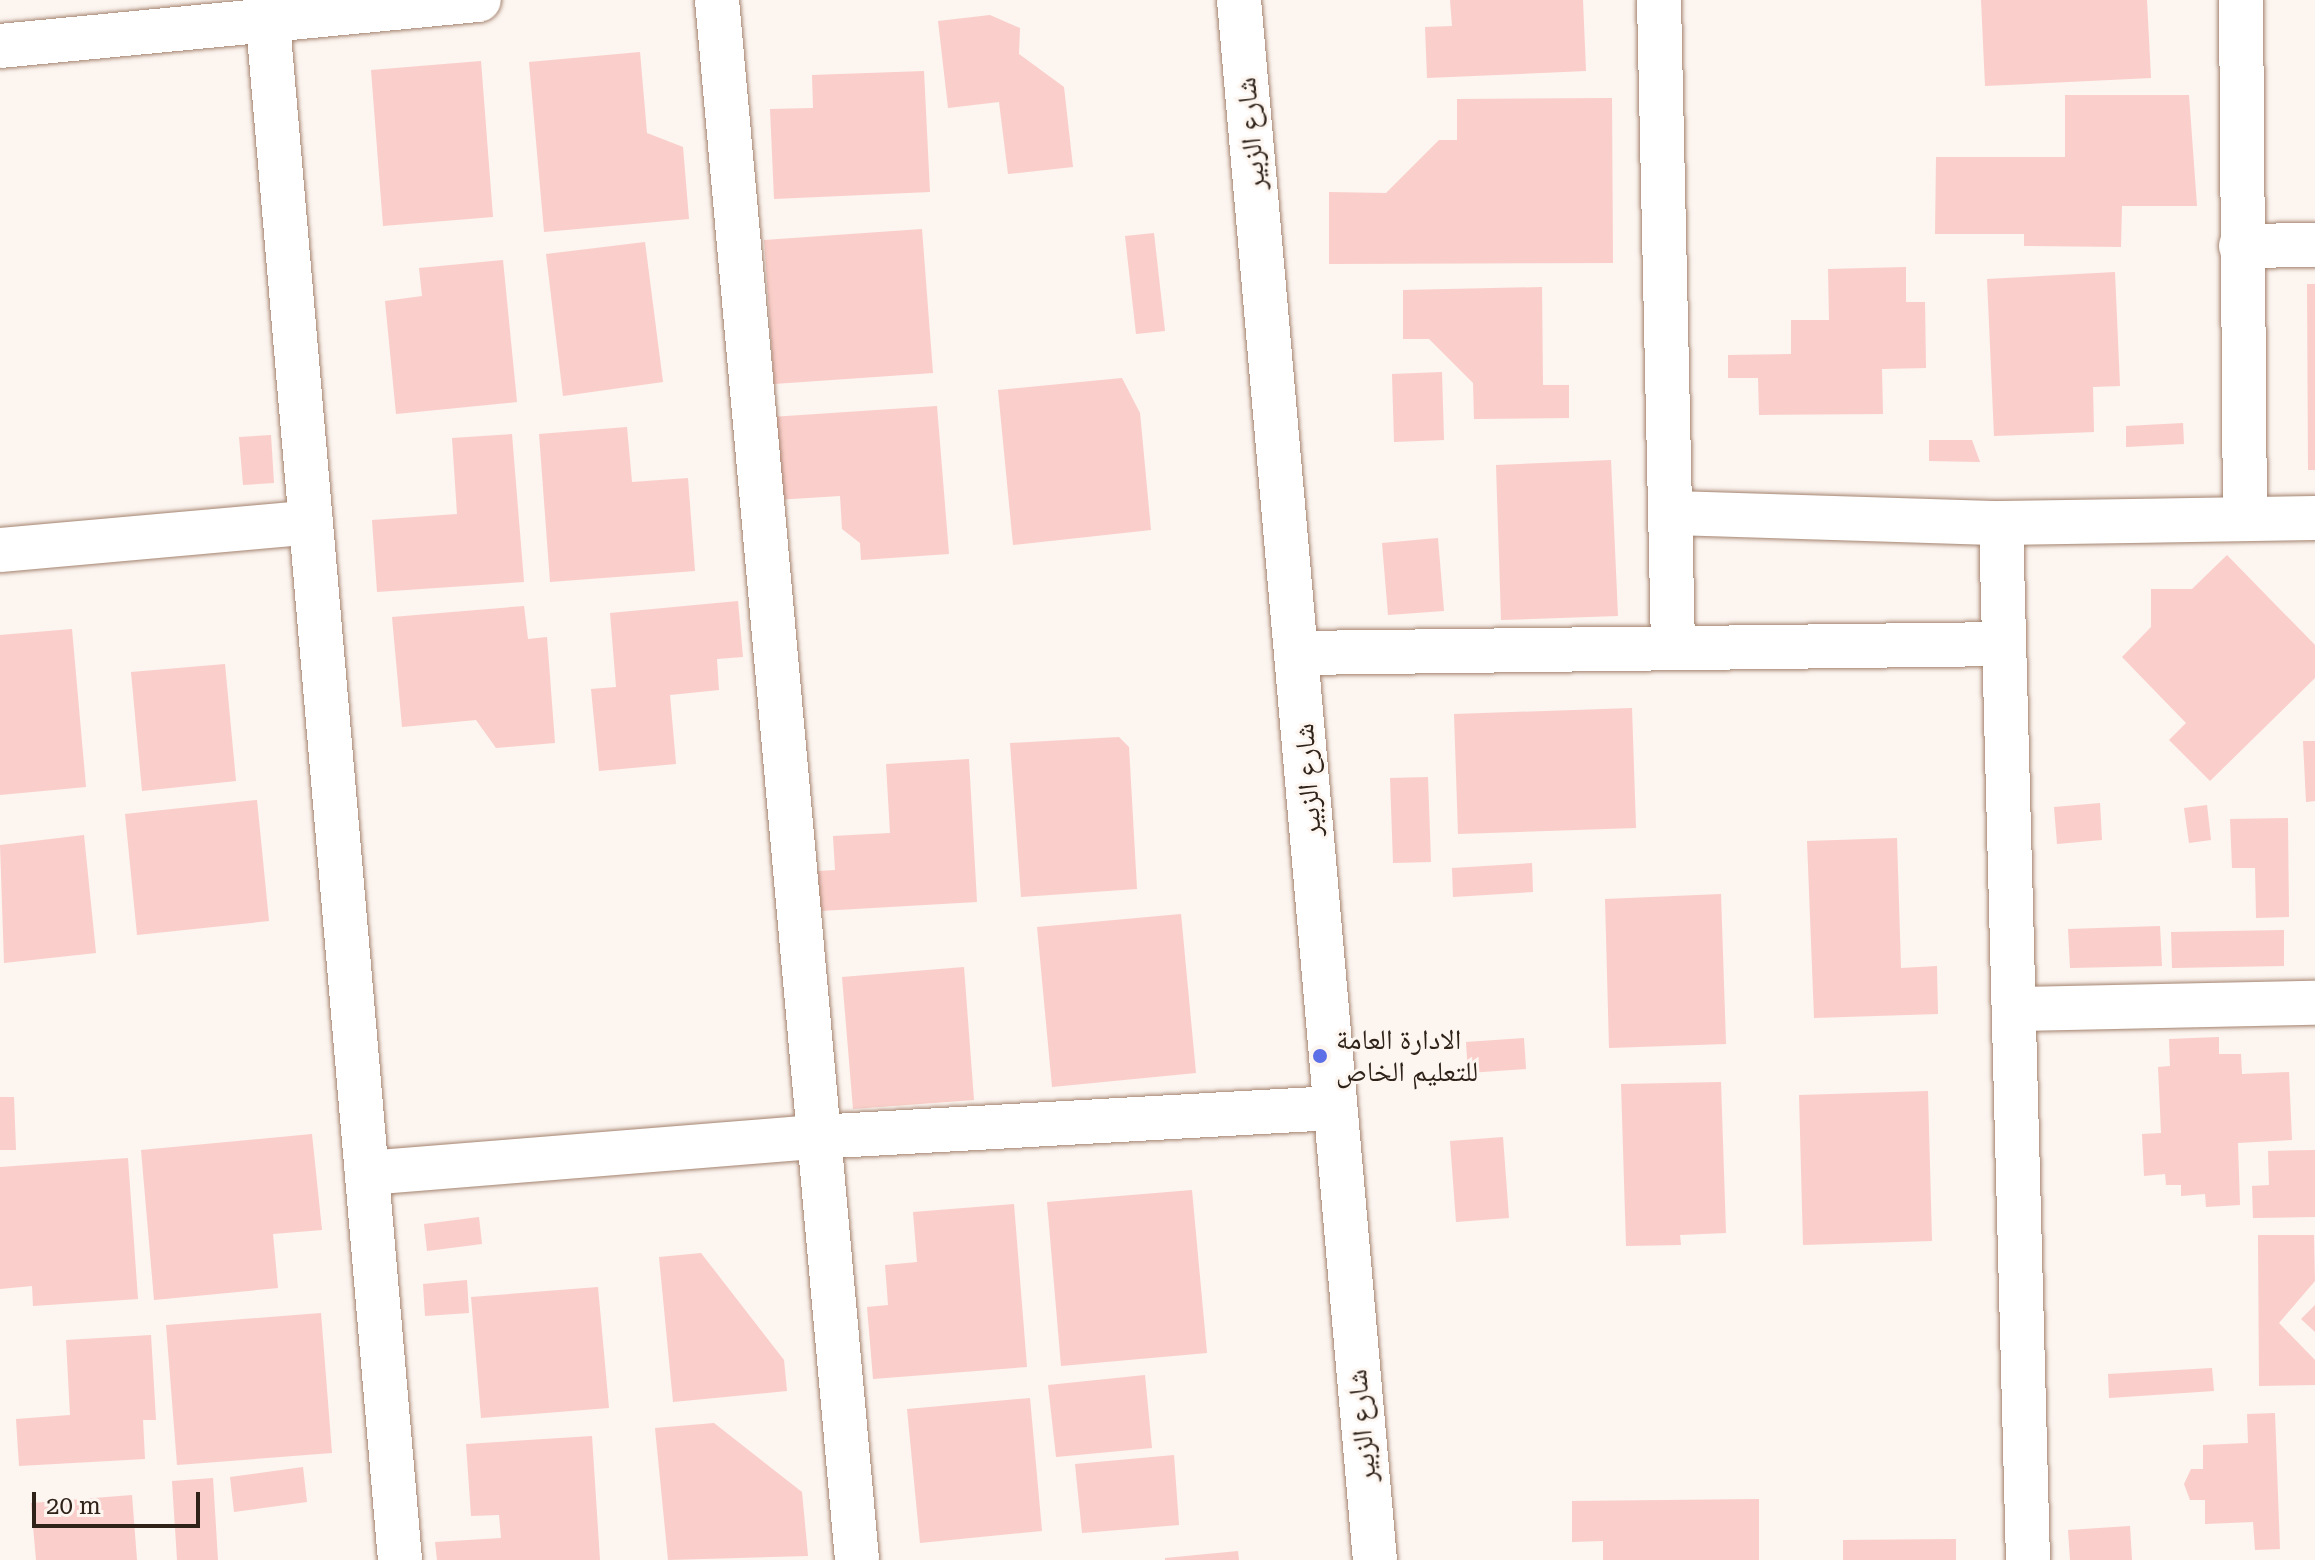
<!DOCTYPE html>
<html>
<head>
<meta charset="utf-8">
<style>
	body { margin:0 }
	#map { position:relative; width:2315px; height:1560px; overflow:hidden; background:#fcf5f0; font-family:"Roboto Serif","Noto Naskh Arabic",serif }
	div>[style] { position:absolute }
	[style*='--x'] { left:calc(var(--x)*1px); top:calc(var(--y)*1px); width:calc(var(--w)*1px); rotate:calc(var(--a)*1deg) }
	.building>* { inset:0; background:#faceca }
	.roads { filter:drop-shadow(0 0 2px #a4836f) drop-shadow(0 0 2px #a4836f) }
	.minor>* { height:44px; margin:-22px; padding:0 22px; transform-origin:22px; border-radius:22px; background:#fff }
	.dots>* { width:22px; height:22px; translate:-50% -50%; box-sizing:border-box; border:4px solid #fcf5f0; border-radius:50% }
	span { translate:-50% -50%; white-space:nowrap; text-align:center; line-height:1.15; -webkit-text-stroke:6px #fcf5f0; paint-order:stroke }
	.street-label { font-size:28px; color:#2f2219 }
	.poi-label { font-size:28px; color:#2f2219 }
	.left { translate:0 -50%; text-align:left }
	.scale { position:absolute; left:32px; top:1492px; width:168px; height:36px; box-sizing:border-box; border:4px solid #2f2219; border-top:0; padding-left:10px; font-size:24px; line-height:28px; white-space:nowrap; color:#2f2219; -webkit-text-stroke:6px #fcf5f0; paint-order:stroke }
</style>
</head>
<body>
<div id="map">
	<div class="building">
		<div style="clip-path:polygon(1450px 0,1583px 0,1586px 71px,1427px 78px,1425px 27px,1452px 26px)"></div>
		<div style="clip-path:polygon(1981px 0,2147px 0,2151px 78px,1985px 86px)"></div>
		<div style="clip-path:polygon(990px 15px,1020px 28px,1019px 54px,1064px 87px,1073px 167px,1008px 174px,999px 102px,948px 108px,938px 21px)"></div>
		<div style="clip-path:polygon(640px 52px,647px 133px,683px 147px,689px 219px,544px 232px,529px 62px)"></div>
		<div style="clip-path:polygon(481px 61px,493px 217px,383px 226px,371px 70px)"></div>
		<div style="clip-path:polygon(924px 71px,930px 192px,774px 199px,770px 109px,813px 108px,812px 75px)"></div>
		<div style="clip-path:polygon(2065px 95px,2189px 95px,2197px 206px,2122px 206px,2121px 247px,2024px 246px,2024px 234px,1935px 234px,1936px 157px,2065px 157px)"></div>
		<div style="clip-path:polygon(1612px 98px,1613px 263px,1329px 264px,1329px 192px,1386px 193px,1439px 140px,1457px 140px,1457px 99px)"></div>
		<div style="clip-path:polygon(922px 229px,933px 373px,774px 384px,764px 240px)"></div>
		<div style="clip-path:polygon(1154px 233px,1165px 331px,1136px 334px,1125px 236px)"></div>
		<div style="clip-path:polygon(645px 242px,663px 382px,563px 396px,546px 254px)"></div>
		<div style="clip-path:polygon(503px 260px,517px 402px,396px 414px,385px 301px,422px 296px,419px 268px)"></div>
		<div style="clip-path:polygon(1906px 267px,1906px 302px,1925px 302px,1926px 368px,1882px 369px,1883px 414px,1759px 415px,1758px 378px,1728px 378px,1728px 355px,1791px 354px,1791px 320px,1829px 320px,1828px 269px)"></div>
		<div style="clip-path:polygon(2115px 272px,2120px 386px,2093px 387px,2094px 432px,1994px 436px,1987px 279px)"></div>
		<div style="clip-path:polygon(2307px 284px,2315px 284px,2315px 470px,2308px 470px)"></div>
		<div style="clip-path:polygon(1542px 287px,1543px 385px,1569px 385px,1569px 418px,1474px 419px,1473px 383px,1429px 339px,1403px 339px,1403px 290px)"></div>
		<div style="clip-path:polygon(1442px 372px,1444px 440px,1394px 442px,1392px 374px)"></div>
		<div style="clip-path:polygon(1122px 378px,1140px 413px,1151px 530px,1013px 545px,998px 390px)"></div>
		<div style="clip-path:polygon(937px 406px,949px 554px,861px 560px,860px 543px,842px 529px,840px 496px,776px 500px,771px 417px)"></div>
		<div style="clip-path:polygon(2183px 423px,2184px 444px,2126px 447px,2126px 426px)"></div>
		<div style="clip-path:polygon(627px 427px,632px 482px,688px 478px,695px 571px,550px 582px,539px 434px)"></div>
		<div style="clip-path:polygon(512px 434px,524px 582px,377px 592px,372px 520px,457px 514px,452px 438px)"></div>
		<div style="clip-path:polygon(271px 435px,274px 483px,243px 485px,239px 437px)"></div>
		<div style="clip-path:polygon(1929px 440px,1972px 440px,1980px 462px,1929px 461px)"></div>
		<div style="clip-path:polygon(1611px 460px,1618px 616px,1501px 620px,1496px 465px)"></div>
		<div style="clip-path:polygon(1438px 538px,1444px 611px,1388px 615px,1382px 543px)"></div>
		<div style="clip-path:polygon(2227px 555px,2315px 645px,2315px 678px,2210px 781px,2169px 740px,2186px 723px,2122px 657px,2151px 627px,2151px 589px,2192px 589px)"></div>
		<div style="clip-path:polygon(738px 601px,743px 657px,717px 659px,719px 690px,670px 695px,676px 764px,599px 771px,591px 689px,616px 687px,610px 613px)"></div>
		<div style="clip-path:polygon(524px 606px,528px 639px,547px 637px,555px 743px,496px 748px,476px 720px,402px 727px,392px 617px)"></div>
		<div style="clip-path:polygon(72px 629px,86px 787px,0 795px,0 635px)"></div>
		<div style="clip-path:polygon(225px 664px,236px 781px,142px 791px,131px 672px)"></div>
		<div style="clip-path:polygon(1632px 708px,1636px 828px,1458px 834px,1454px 714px)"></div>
		<div style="clip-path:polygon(1119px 737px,1129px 747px,1137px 889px,1021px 897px,1010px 743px)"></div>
		<div style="clip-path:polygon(2303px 741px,2315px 741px,2315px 801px,2306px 802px)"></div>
		<div style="clip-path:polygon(969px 759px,977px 902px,820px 911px,818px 871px,835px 870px,833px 836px,890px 833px,886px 764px)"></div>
		<div style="clip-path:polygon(1428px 777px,1431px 862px,1393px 863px,1390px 778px)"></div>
		<div style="clip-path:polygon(257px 800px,269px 921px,137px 935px,125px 814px)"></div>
		<div style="clip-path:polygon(2100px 803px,2102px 840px,2057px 844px,2054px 807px)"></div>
		<div style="clip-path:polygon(2207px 805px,2211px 840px,2189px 843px,2184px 808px)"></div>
		<div style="clip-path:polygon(2288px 818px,2289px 917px,2256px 918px,2255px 868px,2232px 868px,2230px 819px)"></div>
		<div style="clip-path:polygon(84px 835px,96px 953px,4px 963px,0 845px)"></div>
		<div style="clip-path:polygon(1897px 838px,1901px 968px,1937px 966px,1938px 1014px,1814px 1018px,1807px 841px)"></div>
		<div style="clip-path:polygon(1532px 863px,1533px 892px,1453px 897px,1452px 868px)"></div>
		<div style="clip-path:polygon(1721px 894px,1726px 1044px,1609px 1048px,1605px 899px)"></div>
		<div style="clip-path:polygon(1181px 914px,1196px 1073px,1052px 1087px,1037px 927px)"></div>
		<div style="clip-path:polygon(2160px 926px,2162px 966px,2070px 968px,2068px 929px)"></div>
		<div style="clip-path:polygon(2284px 930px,2284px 966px,2172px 968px,2171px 932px)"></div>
		<div style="clip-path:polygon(964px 967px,974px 1100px,853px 1109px,842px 977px)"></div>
		<div style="clip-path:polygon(2219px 1037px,2219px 1054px,2241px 1054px,2242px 1074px,2289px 1072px,2292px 1140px,2238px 1143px,2240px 1205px,2206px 1207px,2205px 1194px,2181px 1196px,2181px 1185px,2166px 1185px,2165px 1174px,2144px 1176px,2142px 1134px,2161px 1133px,2158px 1067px,2170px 1066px,2169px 1039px)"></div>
		<div style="clip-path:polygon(1524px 1038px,1526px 1069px,1468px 1073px,1466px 1042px)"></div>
		<div style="clip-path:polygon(1721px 1082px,1726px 1233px,1680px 1235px,1681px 1245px,1626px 1246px,1621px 1084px)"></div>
		<div style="clip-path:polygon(1928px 1091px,1932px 1241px,1803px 1245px,1799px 1095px)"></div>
		<div style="clip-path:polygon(0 1097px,14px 1097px,16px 1150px,0 1150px)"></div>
		<div style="clip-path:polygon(312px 1134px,322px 1230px,273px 1234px,278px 1288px,154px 1300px,141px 1150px)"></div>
		<div style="clip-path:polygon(1503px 1137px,1509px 1218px,1456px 1222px,1450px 1141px)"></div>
		<div style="clip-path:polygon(2315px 1150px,2315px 1217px,2253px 1218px,2252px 1186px,2269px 1185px,2268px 1151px)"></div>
		<div style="clip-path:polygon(128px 1158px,138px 1299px,33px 1306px,32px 1286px,0 1289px,0 1167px)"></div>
		<div style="clip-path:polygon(1192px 1190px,1207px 1353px,1061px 1366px,1047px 1202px)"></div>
		<div style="clip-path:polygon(1014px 1204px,1027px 1367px,873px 1379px,867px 1307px,888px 1305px,885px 1265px,917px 1262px,913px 1212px)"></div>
		<div style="clip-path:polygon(479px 1217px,482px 1244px,427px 1251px,424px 1224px)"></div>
		<div style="clip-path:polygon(2258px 1235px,2314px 1235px,2315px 1281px,2279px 1323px,2315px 1360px,2315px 1385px,2259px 1386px)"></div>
		<div style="clip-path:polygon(701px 1253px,784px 1360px,787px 1391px,673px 1402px,659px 1257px)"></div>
		<div style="clip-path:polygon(467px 1280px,469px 1313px,425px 1316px,423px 1284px)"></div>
		<div style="clip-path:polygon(598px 1287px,609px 1408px,481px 1418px,471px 1297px)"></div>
		<div style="clip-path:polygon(2315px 1305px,2315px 1332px,2301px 1319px)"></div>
		<div style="clip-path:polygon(321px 1313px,332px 1453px,177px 1465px,166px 1325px)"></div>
		<div style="clip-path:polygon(151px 1335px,156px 1420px,143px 1420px,145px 1459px,19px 1466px,16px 1419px,70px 1415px,66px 1340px)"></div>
		<div style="clip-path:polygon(2212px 1368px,2214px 1391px,2109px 1398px,2108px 1374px)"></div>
		<div style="clip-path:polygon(1145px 1375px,1152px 1448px,1056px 1457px,1048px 1385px)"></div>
		<div style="clip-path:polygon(1030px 1398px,1042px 1531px,920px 1543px,907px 1409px)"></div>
		<div style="clip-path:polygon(2275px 1413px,2280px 1549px,2255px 1550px,2253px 1522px,2205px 1524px,2205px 1500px,2190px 1500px,2184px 1484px,2191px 1469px,2203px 1469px,2203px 1445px,2248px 1443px,2247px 1414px)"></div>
		<div style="clip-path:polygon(714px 1423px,802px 1492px,808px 1556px,668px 1560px,655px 1428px)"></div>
		<div style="clip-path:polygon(592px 1436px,600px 1560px,437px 1560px,435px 1542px,501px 1538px,499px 1515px,471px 1516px,466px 1444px)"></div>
		<div style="clip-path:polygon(1174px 1455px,1179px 1525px,1082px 1533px,1075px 1464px)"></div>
		<div style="clip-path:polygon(303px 1467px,307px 1502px,234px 1512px,230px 1477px)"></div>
		<div style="clip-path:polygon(213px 1478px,218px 1560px,177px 1560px,172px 1481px)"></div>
		<div style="clip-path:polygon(132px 1495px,137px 1560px,36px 1560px,31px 1503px)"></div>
		<div style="clip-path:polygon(1759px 1499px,1759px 1560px,1603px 1560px,1603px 1541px,1572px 1542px,1572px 1501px)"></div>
		<div style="clip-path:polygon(2130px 1526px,2132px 1560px,2070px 1560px,2068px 1530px)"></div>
		<div style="clip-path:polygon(1956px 1539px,1956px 1560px,1843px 1560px,1843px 1540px)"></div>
		<div style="clip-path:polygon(1238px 1551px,1239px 1560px,1165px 1560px,1165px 1558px)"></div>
	</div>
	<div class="roads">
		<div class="minor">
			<div style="--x:266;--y:0;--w:1566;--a:85.09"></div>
			<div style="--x:717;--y:0;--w:1566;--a:84.87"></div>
			<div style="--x:1239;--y:0;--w:1566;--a:85.02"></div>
			<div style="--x:1659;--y:0;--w:648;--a:88.76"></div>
			<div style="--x:2241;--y:0;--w:519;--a:89.56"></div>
			<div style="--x:0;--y:46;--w:481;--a:-5.5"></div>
			<div style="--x:2241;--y:246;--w:74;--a:-0.8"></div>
			<div style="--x:1674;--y:513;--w:327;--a:1.8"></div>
			<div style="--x:2001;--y:523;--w:314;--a:-0.9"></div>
			<div style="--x:2001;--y:523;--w:1037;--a:88.51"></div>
			<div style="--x:0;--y:550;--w:312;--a:-5.1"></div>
			<div style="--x:1298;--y:653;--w:705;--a:-0.73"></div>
			<div style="--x:2019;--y:1009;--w:296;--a:-1.2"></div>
			<div style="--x:367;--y:1173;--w:450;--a:-4.6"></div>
			<div style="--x:816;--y:1137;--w:518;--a:-3.21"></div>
		</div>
	</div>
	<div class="dots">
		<div style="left:1320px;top:1056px;background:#5c6fe6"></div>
	</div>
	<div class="street-label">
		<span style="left:1251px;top:134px;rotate:-95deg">شارع الزبير</span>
		<span style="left:1308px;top:780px;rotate:-94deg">شارع الزبير</span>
		<span style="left:1362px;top:1426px;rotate:-95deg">شارع الزبير</span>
	</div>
	<div class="poi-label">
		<span class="left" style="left:1336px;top:1056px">الادارة العامة<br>للتعليم الخاص</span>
	</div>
	<div class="scale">20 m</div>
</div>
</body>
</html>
